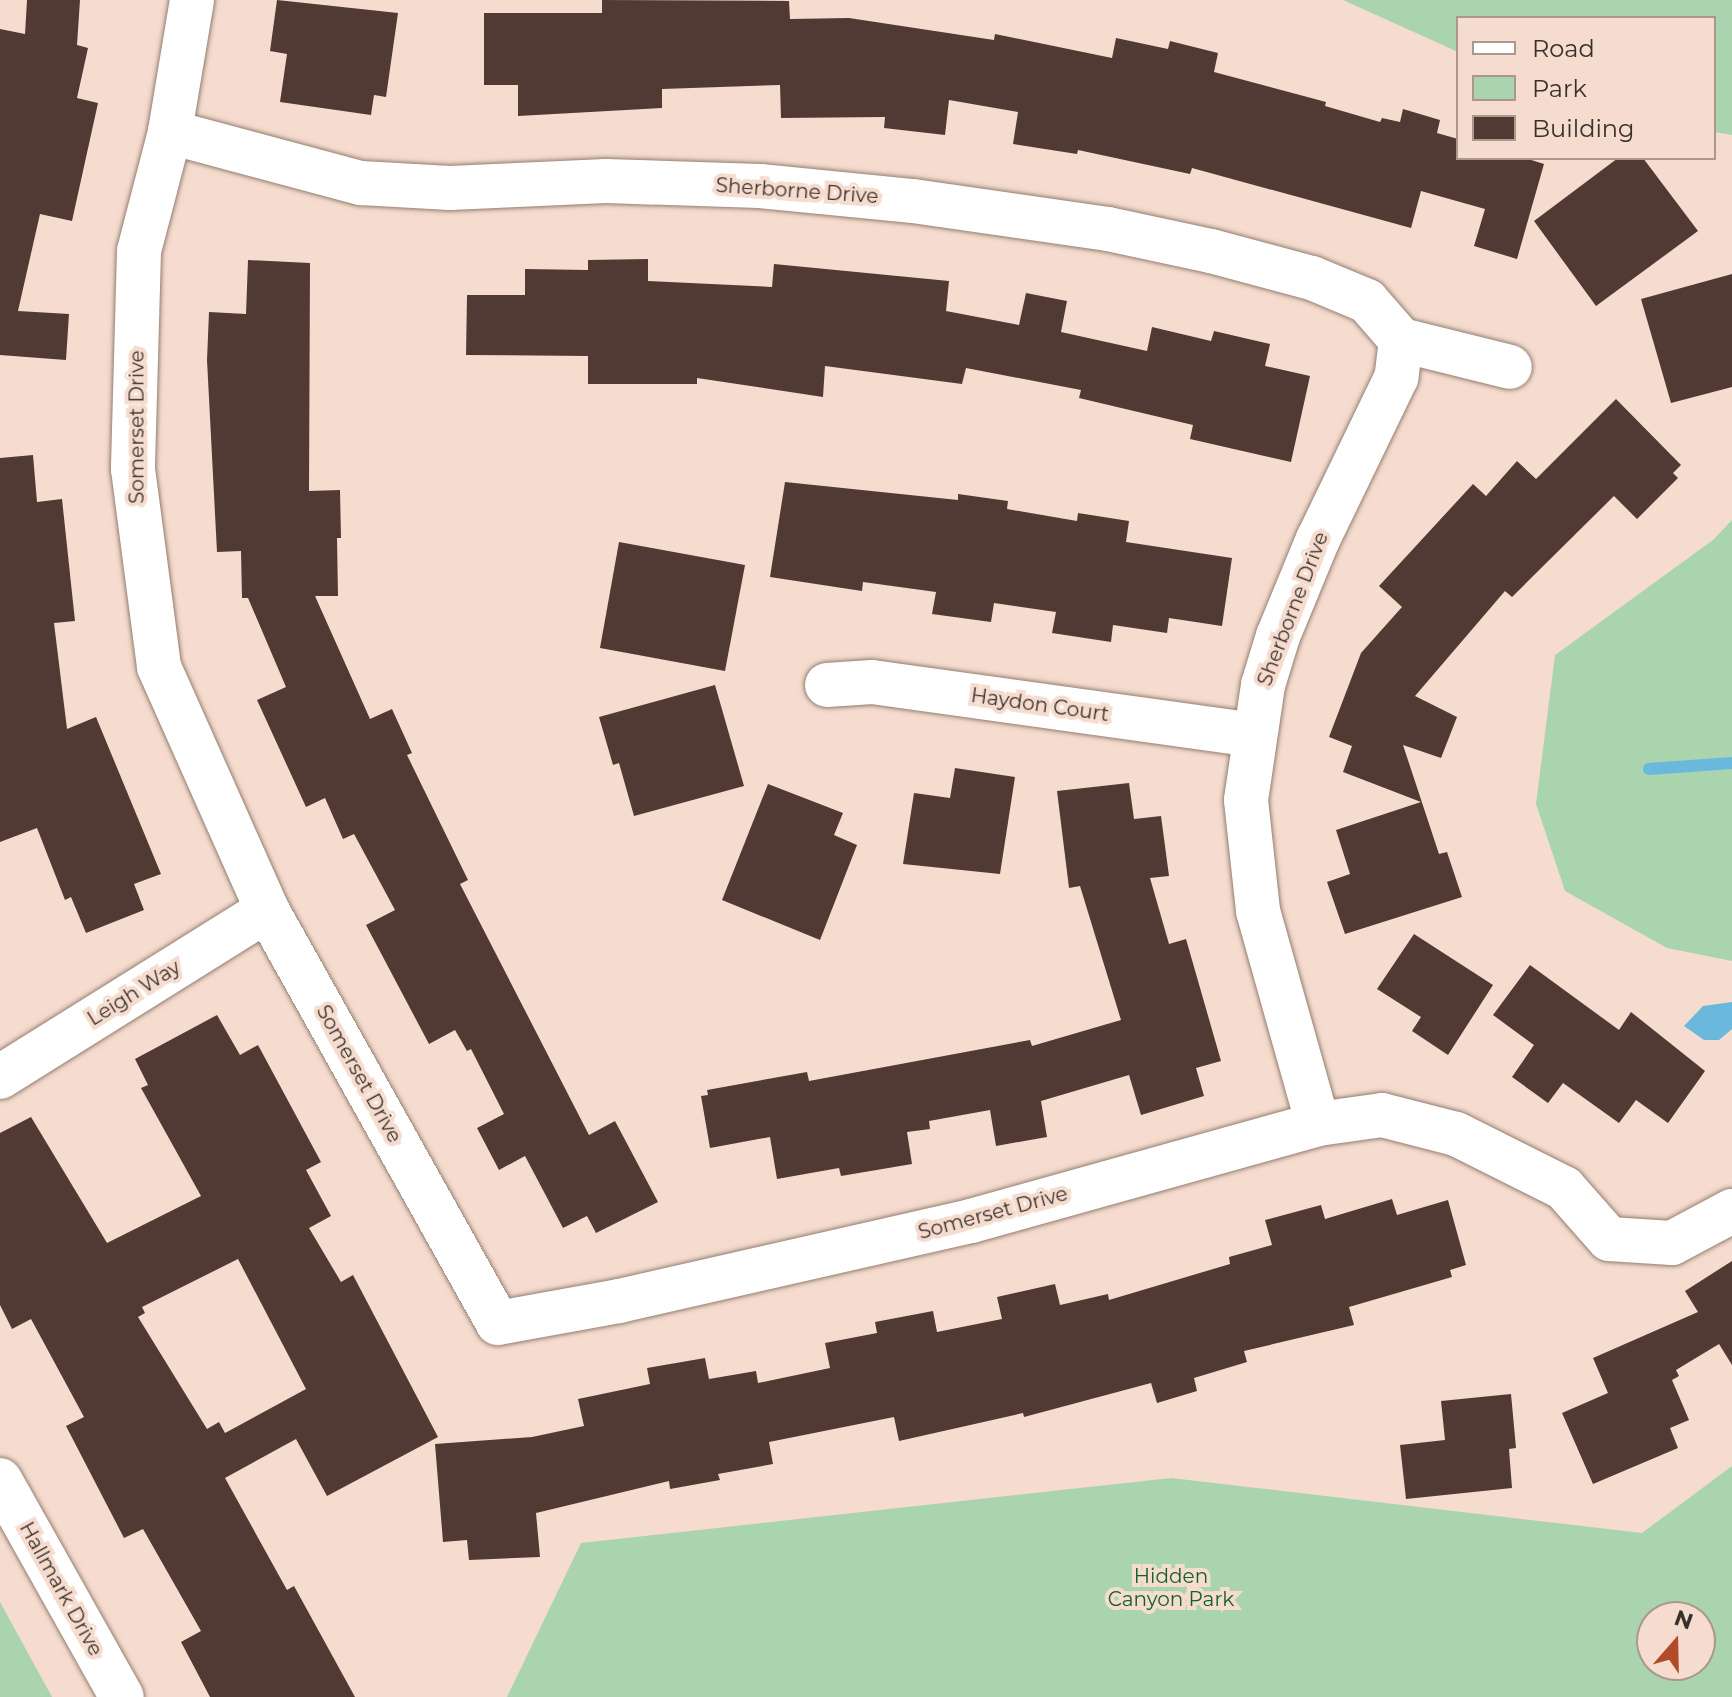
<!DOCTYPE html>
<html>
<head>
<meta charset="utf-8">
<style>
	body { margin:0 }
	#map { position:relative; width:1732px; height:1697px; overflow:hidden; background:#f5dcce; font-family:Montserrat,sans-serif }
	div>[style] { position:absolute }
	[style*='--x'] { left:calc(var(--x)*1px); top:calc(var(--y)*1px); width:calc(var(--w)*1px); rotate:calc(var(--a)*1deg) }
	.green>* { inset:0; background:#aad4ad }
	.water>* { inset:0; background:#6bb8dd }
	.stream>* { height:12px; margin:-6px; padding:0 6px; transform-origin:6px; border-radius:6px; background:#6bb8dd }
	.building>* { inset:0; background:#503a33 }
	.roads { filter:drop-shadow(0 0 2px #947e71) drop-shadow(0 0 2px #947e71) }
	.minor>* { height:44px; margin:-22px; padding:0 22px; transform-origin:22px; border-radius:22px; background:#fff }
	span { translate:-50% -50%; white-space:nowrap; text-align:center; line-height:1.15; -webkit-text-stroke:8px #f5dcce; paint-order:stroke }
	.street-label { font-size:20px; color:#3a302b }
	.park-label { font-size:20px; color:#116323 }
	.legend { position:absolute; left:1456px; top:16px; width:260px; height:144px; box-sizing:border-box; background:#f5dcce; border:2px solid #aa978d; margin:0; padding:10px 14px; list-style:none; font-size:24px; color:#3a302b }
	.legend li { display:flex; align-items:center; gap:16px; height:40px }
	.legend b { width:40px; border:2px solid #aa978d }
	.north { position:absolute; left:1636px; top:1601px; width:80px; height:80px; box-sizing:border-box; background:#f5dcce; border:2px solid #aa978d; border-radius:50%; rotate:20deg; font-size:22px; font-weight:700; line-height:32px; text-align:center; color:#3a302b }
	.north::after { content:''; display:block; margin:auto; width:28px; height:36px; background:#b24b28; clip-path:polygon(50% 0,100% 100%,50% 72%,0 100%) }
</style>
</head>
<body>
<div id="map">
	<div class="green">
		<div style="clip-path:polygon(1343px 0,1732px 0,1732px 135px,1714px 132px,1714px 18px,1458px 18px,1458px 52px)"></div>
		<div style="clip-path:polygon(1732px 520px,1732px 961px,1667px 948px,1565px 891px,1536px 804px,1555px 655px,1713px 540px)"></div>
		<div style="clip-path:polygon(evenodd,1732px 1466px,1732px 1697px,507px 1697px,581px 1543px,1171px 1478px,1642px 1533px,1732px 1466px,1652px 1617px,1700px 1617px,1700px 1665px,1652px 1665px,1652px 1617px)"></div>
		<div style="clip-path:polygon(0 1602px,52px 1697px,0 1697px)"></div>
	</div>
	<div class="water">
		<div style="clip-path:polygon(1732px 1002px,1732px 1029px,1719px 1040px,1704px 1040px,1684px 1026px,1703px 1006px)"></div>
	</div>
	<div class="stream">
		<div style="--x:1649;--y:769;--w:83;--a:-4.1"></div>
	</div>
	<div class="building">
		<div style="clip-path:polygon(27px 0,80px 0,77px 45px,88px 48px,77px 98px,98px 103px,72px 221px,40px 214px,18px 311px,69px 314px,66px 360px,0 355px,0 29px,25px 34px)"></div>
		<div style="clip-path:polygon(277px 0,398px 13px,386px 97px,374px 95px,371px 115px,280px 102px,287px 54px,270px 51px)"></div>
		<div style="clip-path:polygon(602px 0,789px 1px,790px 19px,849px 18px,994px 40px,995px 34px,1112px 58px,1116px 38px,1168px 49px,1170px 41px,1218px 53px,1214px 72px,1326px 102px,1325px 106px,1380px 122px,1382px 118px,1400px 122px,1403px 109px,1440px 120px,1437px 133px,1458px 139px,1458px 158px,1525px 158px,1544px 164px,1517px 259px,1474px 246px,1485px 209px,1421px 191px,1411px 228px,1192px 168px,1190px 174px,1078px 150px,1077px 154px,1013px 144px,1018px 112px,949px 100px,945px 135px,884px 128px,885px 117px,781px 118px,780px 85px,662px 89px,662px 108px,518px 116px,518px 85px,484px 85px,484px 13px,602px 13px)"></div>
		<div style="clip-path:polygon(1618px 158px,1643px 158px,1698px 231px,1596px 306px,1534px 221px)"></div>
		<div style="clip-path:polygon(648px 259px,648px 281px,772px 287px,774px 264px,949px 281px,946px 311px,1019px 325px,1026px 293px,1067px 301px,1061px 332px,1147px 351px,1152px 327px,1211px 341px,1214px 331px,1270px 344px,1265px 366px,1310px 376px,1291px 462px,1190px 439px,1193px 425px,1079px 398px,1081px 390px,966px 368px,962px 384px,825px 366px,823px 397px,697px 378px,697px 384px,588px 384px,588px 356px,466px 355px,467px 295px,525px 295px,525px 269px,588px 270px,588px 260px)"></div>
		<div style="clip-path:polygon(248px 260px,310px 263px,309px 491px,340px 490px,341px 538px,337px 538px,338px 596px,315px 596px,370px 719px,392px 709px,412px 753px,407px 755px,468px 880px,460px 884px,589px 1135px,615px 1121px,658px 1202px,596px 1233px,587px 1216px,563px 1228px,525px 1156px,499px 1170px,477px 1128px,504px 1114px,471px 1049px,467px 1051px,455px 1030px,429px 1044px,366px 925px,395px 910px,354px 834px,343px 839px,325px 798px,306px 807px,257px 700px,286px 687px,248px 598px,242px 598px,241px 551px,217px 552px,207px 360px,209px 312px,246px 314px)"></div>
		<div style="clip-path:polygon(1732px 274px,1732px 387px,1671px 403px,1641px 299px)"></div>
		<div style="clip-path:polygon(1616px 399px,1681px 465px,1673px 473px,1678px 478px,1637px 519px,1614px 496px,1512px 597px,1505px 591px,1415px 696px,1457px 717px,1441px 758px,1403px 745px,1439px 854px,1447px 852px,1462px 897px,1345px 934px,1327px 882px,1350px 874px,1336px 830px,1421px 802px,1343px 772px,1352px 746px,1329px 737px,1361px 653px,1402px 607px,1379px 586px,1473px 484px,1486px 496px,1517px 461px,1536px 479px)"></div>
		<div style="clip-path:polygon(33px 455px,37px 502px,62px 499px,75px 621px,54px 623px,67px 729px,96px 717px,161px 874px,134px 884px,144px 910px,86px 933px,71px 897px,65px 900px,37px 828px,0 842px,0 458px)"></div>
		<div style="clip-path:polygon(785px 482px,958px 500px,958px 494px,1008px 501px,1007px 509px,1077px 521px,1078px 513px,1129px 521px,1126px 542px,1232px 558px,1222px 626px,1169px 618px,1167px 633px,1113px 625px,1111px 642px,1052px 633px,1056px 612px,994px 603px,991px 622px,932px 614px,936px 592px,863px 582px,862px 591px,770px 577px)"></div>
		<div style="clip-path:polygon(619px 542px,745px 565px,725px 671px,600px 648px)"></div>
		<div style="clip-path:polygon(715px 685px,744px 786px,634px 816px,619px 763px,613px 765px,599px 717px)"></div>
		<div style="clip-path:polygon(955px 768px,1015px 777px,1000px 874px,903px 864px,914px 793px,950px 798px)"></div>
		<div style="clip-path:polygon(1129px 783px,1134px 819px,1161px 816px,1169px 876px,1150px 878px,1169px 944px,1186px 939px,1221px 1061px,1196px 1068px,1204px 1096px,1141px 1115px,1129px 1075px,1041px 1101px,1047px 1137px,996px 1146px,990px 1110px,929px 1121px,930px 1129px,907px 1132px,912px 1164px,841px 1176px,839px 1168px,777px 1179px,770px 1137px,710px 1148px,701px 1096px,708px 1095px,707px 1090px,807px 1072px,809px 1081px,1030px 1040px,1032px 1046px,1121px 1020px,1080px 886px,1069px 888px,1057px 791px)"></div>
		<div style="clip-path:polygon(768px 784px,843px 813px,834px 835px,857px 845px,820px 940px,722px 900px)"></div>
		<div style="clip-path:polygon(1414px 934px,1493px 985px,1448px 1055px,1412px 1031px,1421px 1017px,1377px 989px)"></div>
		<div style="clip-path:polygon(1530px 965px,1619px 1030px,1631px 1012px,1705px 1071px,1668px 1123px,1636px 1100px,1619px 1123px,1563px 1083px,1548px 1103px,1512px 1077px,1534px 1045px,1493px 1015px)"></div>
		<div style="clip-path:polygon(evenodd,217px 1015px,240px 1055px,258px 1045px,321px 1162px,306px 1170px,331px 1216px,309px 1228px,341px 1282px,353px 1275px,438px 1437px,327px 1496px,296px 1439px,225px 1478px,287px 1590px,294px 1586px,355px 1697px,210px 1697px,181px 1642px,201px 1631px,143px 1529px,124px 1538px,66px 1426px,84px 1417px,31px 1319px,12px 1329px,0 1305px,0 1133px,31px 1117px,107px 1243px,201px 1196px,141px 1088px,148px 1085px,135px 1059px,217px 1015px,238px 1259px,306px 1389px,225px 1433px,219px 1422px,207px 1429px,138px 1317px,145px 1313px,142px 1307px,238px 1259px)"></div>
		<div style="clip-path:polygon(1392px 1199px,1397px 1215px,1448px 1200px,1466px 1265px,1450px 1270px,1452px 1277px,1349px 1307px,1354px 1325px,1244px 1351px,1247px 1362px,1194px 1378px,1197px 1391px,1157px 1403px,1151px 1383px,1024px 1417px,1023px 1413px,899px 1441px,894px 1417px,769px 1442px,773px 1464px,718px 1474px,720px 1480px,670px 1489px,669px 1481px,536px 1513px,540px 1557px,469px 1560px,467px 1540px,443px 1542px,435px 1444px,532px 1437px,584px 1426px,578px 1399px,650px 1384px,647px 1368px,705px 1358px,709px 1379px,756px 1371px,758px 1383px,830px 1368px,825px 1343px,877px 1333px,875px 1322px,933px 1311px,937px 1332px,1002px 1319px,997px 1297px,1055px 1284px,1060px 1305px,1108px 1294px,1109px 1300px,1230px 1264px,1229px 1257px,1272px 1245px,1265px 1220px,1321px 1205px,1325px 1219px)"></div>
		<div style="clip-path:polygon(1732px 1261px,1732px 1365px,1719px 1344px,1676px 1370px,1679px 1376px,1672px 1380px,1689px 1420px,1670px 1428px,1678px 1448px,1593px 1484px,1562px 1413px,1608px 1393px,1593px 1358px,1698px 1312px,1685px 1291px)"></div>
		<div style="clip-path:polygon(1511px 1394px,1516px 1448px,1509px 1449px,1512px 1488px,1406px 1499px,1400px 1445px,1445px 1440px,1441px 1401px)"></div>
	</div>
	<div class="roads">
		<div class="minor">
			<div style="--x:192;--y:0;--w:134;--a:99.5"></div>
			<div style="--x:170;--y:132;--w:123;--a:104.6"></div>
			<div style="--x:139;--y:251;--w:218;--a:91.6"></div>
			<div style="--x:133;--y:469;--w:200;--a:82.5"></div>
			<div style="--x:159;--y:667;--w:266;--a:66"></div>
			<div style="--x:267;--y:910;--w:473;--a:60.8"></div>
			<div style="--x:498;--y:1323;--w:123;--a:-10.3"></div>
			<div style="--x:619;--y:1301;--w:361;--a:-12.8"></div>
			<div style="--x:971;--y:1221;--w:360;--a:-15.6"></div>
			<div style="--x:1318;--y:1124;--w:65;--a:-8"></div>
			<div style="--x:1382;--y:1115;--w:76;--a:14.4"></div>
			<div style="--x:1456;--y:1134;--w:121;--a:26.6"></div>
			<div style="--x:1564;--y:1188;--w:68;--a:48.6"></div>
			<div style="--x:1609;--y:1239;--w:63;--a:3.6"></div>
			<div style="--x:1672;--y:1243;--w:68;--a:-28.1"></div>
			<div style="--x:170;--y:132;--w:198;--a:15"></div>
			<div style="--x:361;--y:183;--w:89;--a:3.2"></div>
			<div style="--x:450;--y:188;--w:156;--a:-2.6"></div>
			<div style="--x:606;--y:181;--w:154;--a:1.9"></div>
			<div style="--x:760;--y:186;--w:154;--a:5.6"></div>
			<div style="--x:913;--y:201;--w:197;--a:8.2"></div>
			<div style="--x:1108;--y:229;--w:105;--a:12.1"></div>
			<div style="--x:1211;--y:251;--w:105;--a:15"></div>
			<div style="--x:1312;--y:278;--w:60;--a:22.7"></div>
			<div style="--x:1367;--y:301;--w:52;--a:48.9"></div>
			<div style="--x:1401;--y:340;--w:38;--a:97"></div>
			<div style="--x:1396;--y:378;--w:179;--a:115.8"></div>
			<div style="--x:1318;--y:539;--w:105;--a:112.4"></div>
			<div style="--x:1278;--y:636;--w:51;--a:107"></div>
			<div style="--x:1263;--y:685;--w:116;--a:98.4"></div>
			<div style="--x:1246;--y:800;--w:112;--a:83.8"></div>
			<div style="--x:1258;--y:911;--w:221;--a:74.3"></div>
			<div style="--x:1401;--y:340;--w:112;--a:13.9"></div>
			<div style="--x:827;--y:685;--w:45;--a:-3.8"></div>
			<div style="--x:872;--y:682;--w:385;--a:7.9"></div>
			<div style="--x:0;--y:1077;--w:315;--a:-32"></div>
			<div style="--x:0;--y:1480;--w:249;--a:60.7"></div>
		</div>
	</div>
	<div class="street-label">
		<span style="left:797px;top:191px;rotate:4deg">Sherborne Drive</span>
		<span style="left:137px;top:427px;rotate:-90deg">Somerset Drive</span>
		<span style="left:1293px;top:609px;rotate:-69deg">Sherborne Drive</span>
		<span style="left:1040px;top:705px;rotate:8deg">Haydon Court</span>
		<span style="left:134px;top:993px;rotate:-32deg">Leigh Way</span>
		<span style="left:359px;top:1074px;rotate:61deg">Somerset Drive</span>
		<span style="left:993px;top:1213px;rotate:-15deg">Somerset Drive</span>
		<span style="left:61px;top:1589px;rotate:61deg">Hallmark Drive</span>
	</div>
	<div class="park-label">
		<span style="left:1171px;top:1588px">Hidden<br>Canyon Park</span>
	</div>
	<ul class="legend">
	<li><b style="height:10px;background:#fff"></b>Road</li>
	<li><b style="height:22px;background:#aad4ad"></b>Park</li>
	<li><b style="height:22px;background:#503a33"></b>Building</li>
	</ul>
	<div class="north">N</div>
</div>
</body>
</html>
